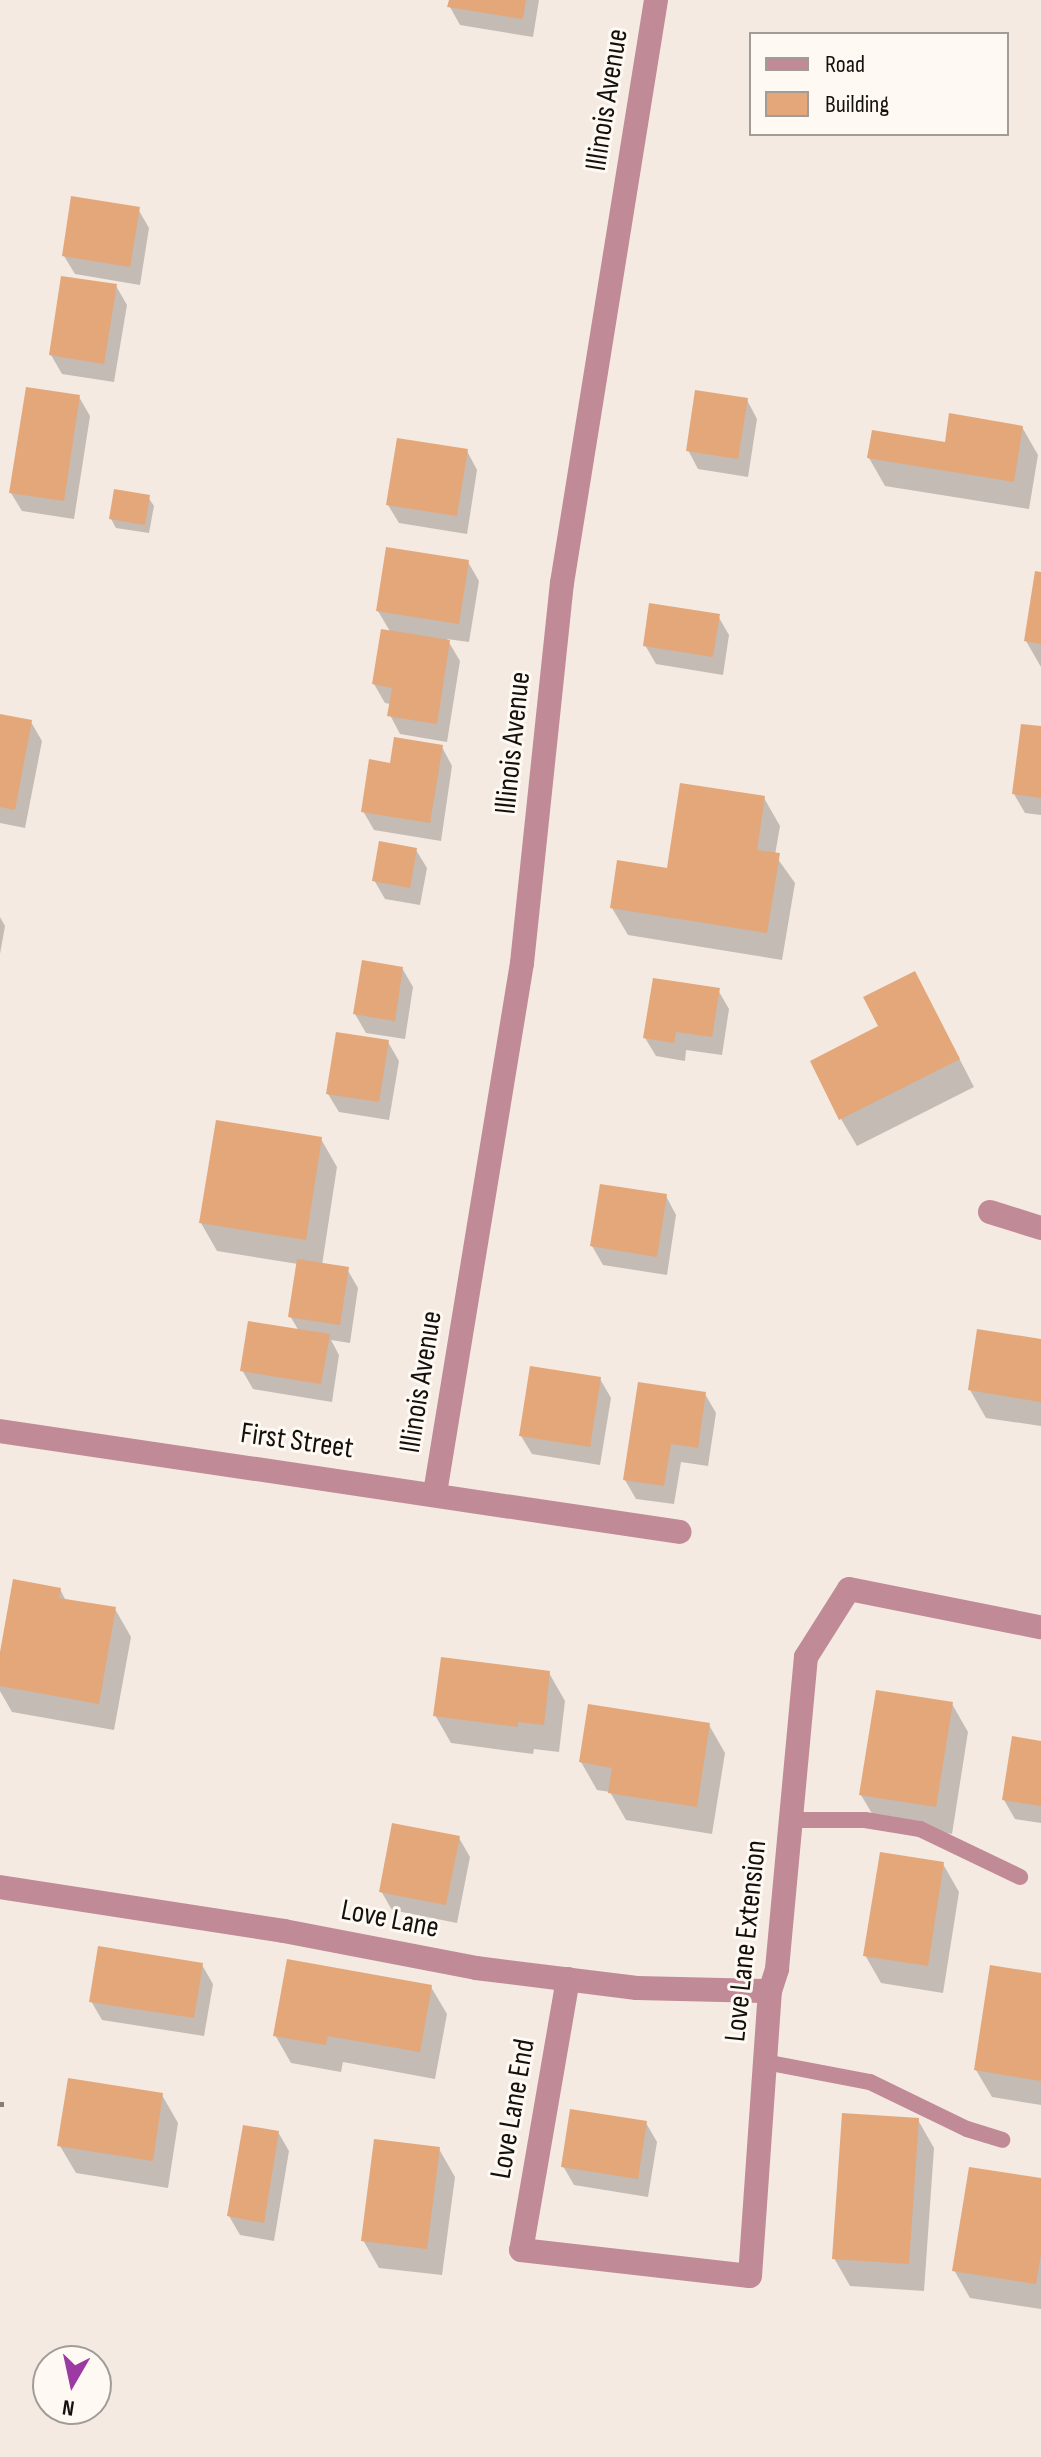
<!DOCTYPE html>
<html>
<head>
<meta charset="utf-8">
<style>
	body { margin:0 }
	#map { position:relative; width:1041px; height:2457px; overflow:hidden; background:#f4eae2; font-family:"Sofia Sans Condensed",sans-serif }
	div>[style] { position:absolute }
	[style*='--x'] { left:calc(var(--x)*1px); top:calc(var(--y)*1px); width:calc(var(--w)*1px); rotate:calc(var(--a)*1deg) }
	.shadow>* { inset:0; background:#0003 }
	.building>* { inset:0; background:#e4a779 }
	.path>* { height:5px; margin-top:-2.5px; transform-origin:0; background:repeating-linear-gradient(90deg,#837d77 0 4px,transparent 0 8px) }
	.lane>* { height:16px; margin:-8px; padding:0 8px; transform-origin:8px; border-radius:8px; background:#c18a97 }
	.street>* { height:24px; margin:-12px; padding:0 12px; transform-origin:12px; border-radius:12px; background:#c18a97 }
	span { translate:-50% -50%; white-space:nowrap; text-align:center; line-height:1.15; -webkit-text-stroke:6px #fff9f3; paint-order:stroke }
	.street-label { font-size:30px; color:#13100d }
	.legend { position:absolute; left:749px; top:32px; width:260px; height:104px; box-sizing:border-box; background:#fff9f3; border:2px solid #a19c97; margin:0; padding:10px 14px; list-style:none; font-size:24px; color:#13100d }
	.legend li { display:flex; align-items:center; gap:16px; height:40px }
	.legend b { width:40px; border:2px solid #a19c97 }
	.north { position:absolute; left:32px; top:2345px; width:80px; height:80px; box-sizing:border-box; background:#fff9f3; border:2px solid #a19c97; border-radius:50%; rotate:189deg; font-size:22px; font-weight:700; line-height:32px; text-align:center; color:#13100d }
	.north::after { content:''; display:block; margin:auto; width:28px; height:36px; background:#9b3aa2; clip-path:polygon(50% 0,100% 100%,50% 72%,0 100%) }
</style>
</head>
<body>
<div id="map">
	<div class="shadow">
		<div style="clip-path:polygon(451px 0,539px 0,533px 37px,460px 25px,450px 7px)"></div>
		<div style="clip-path:polygon(138px 209px,149px 228px,140px 285px,75px 274px,64px 256px)"></div>
		<div style="clip-path:polygon(116px 286px,127px 305px,114px 382px,62px 374px,51px 355px)"></div>
		<div style="clip-path:polygon(79px 397px,90px 416px,74px 519px,22px 511px,11px 493px)"></div>
		<div style="clip-path:polygon(747px 400px,757px 419px,748px 477px,698px 469px,688px 450px)"></div>
		<div style="clip-path:polygon(1022px 427px,1038px 455px,1029px 509px,885px 486px,869px 458px)"></div>
		<div style="clip-path:polygon(467px 451px,477px 470px,467px 534px,399px 523px,388px 505px)"></div>
		<div style="clip-path:polygon(148px 497px,154px 506px,149px 533px,116px 528px,111px 519px)"></div>
		<div style="clip-path:polygon(468px 562px,479px 581px,469px 642px,447px 639px,460px 661px,447px 742px,400px 734px,390px 715px,391px 704px,385px 703px,374px 684px,391px 633px,378px 611px)"></div>
		<div style="clip-path:polygon(1041px 574px,1041px 667px,1026px 641px)"></div>
		<div style="clip-path:polygon(718px 616px,729px 635px,723px 675px,656px 664px,645px 645px)"></div>
		<div style="clip-path:polygon(0 716px,31px 722px,42px 741px,25px 828px,0 823px)"></div>
		<div style="clip-path:polygon(1041px 728px,1041px 815px,1025px 813px,1014px 794px)"></div>
		<div style="clip-path:polygon(442px 747px,452px 766px,441px 841px,374px 830px,363px 811px,392px 765px)"></div>
		<div style="clip-path:polygon(764px 798px,780px 826px,775px 855px,795px 883px,782px 960px,628px 935px,612px 908px)"></div>
		<div style="clip-path:polygon(416px 850px,427px 868px,420px 905px,385px 899px,374px 880px)"></div>
		<div style="clip-path:polygon(0 917px,5px 926px,0 954px)"></div>
		<div style="clip-path:polygon(402px 968px,413px 987px,405px 1039px,366px 1033px,355px 1014px)"></div>
		<div style="clip-path:polygon(915px 973px,974px 1087px,857px 1146px,841px 1119px)"></div>
		<div style="clip-path:polygon(718px 990px,729px 1009px,722px 1055px,686px 1050px,685px 1061px,656px 1056px,645px 1038px)"></div>
		<div style="clip-path:polygon(388px 1042px,399px 1061px,389px 1120px,339px 1112px,328px 1094px)"></div>
		<div style="clip-path:polygon(321px 1139px,337px 1167px,322px 1265px,347px 1269px,358px 1288px,350px 1343px,331px 1340px,339px 1355px,332px 1402px,253px 1389px,242px 1370px,299px 1331px,290px 1316px,298px 1264px,217px 1251px,201px 1223px)"></div>
		<div style="clip-path:polygon(666px 1196px,676px 1215px,667px 1275px,603px 1265px,592px 1246px)"></div>
		<div style="clip-path:polygon(1041px 1341px,1041px 1426px,986px 1418px,970px 1390px)"></div>
		<div style="clip-path:polygon(600px 1379px,611px 1398px,600px 1465px,532px 1454px,521px 1436px)"></div>
		<div style="clip-path:polygon(705px 1394px,716px 1413px,708px 1466px,681px 1462px,674px 1504px,636px 1499px,625px 1480px)"></div>
		<div style="clip-path:polygon(60px 1589px,66px 1601px,115px 1609px,131px 1637px,114px 1730px,12px 1712px,0 1691px,0 1664px)"></div>
		<div style="clip-path:polygon(549px 1673px,565px 1701px,559px 1752px,534px 1749px,533px 1754px,451px 1743px,435px 1715px)"></div>
		<div style="clip-path:polygon(952px 1704px,968px 1732px,952px 1834px,877px 1822px,861px 1795px)"></div>
		<div style="clip-path:polygon(709px 1725px,725px 1753px,712px 1834px,626px 1820px,610px 1792px,597px 1790px,581px 1762px)"></div>
		<div style="clip-path:polygon(1041px 1743px,1041px 1823px,1015px 1819px,1004px 1800px)"></div>
		<div style="clip-path:polygon(459px 1838px,470px 1857px,457px 1923px,392px 1910px,381px 1891px)"></div>
		<div style="clip-path:polygon(943px 1864px,959px 1892px,943px 1993px,881px 1983px,865px 1955px)"></div>
		<div style="clip-path:polygon(202px 1965px,213px 1984px,204px 2036px,102px 2020px,91px 2001px)"></div>
		<div style="clip-path:polygon(1041px 1975px,1041px 2105px,992px 2097px,976px 2070px)"></div>
		<div style="clip-path:polygon(431px 1987px,447px 2014px,435px 2079px,343px 2062px,341px 2072px,291px 2063px,275px 2035px)"></div>
		<div style="clip-path:polygon(162px 2095px,178px 2123px,168px 2188px,76px 2173px,60px 2146px)"></div>
		<div style="clip-path:polygon(918px 2120px,934px 2148px,924px 2291px,850px 2286px,834px 2258px)"></div>
		<div style="clip-path:polygon(646px 2123px,657px 2142px,648px 2197px,574px 2185px,563px 2166px)"></div>
		<div style="clip-path:polygon(278px 2132px,289px 2151px,274px 2241px,240px 2235px,229px 2216px)"></div>
		<div style="clip-path:polygon(439px 2149px,455px 2177px,442px 2275px,379px 2268px,363px 2240px)"></div>
		<div style="clip-path:polygon(1041px 2180px,1041px 2309px,970px 2298px,954px 2270px)"></div>
	</div>
	<div class="building">
		<div style="clip-path:polygon(449px 0,526px 0,523px 19px,447px 7px)"></div>
		<div style="clip-path:polygon(71px 196px,140px 207px,130px 267px,62px 256px)"></div>
		<div style="clip-path:polygon(61px 276px,117px 284px,104px 364px,49px 355px)"></div>
		<div style="clip-path:polygon(26px 387px,80px 395px,64px 501px,9px 493px)"></div>
		<div style="clip-path:polygon(695px 390px,748px 398px,738px 459px,686px 451px)"></div>
		<div style="clip-path:polygon(949px 413px,1023px 426px,1014px 482px,867px 458px,872px 430px,945px 442px)"></div>
		<div style="clip-path:polygon(397px 438px,468px 449px,457px 516px,386px 505px)"></div>
		<div style="clip-path:polygon(114px 489px,150px 495px,145px 525px,109px 519px)"></div>
		<div style="clip-path:polygon(386px 547px,469px 560px,459px 624px,376px 611px)"></div>
		<div style="clip-path:polygon(1035px 571px,1041px 572px,1041px 644px,1024px 641px)"></div>
		<div style="clip-path:polygon(649px 603px,720px 614px,713px 657px,643px 646px)"></div>
		<div style="clip-path:polygon(381px 629px,450px 640px,437px 724px,387px 716px,392px 688px,372px 684px)"></div>
		<div style="clip-path:polygon(0 714px,32px 720px,15px 810px,0 807px)"></div>
		<div style="clip-path:polygon(1021px 724px,1041px 726px,1041px 798px,1012px 794px)"></div>
		<div style="clip-path:polygon(394px 737px,443px 745px,430px 823px,361px 812px,369px 759px,390px 763px)"></div>
		<div style="clip-path:polygon(680px 783px,765px 796px,757px 850px,780px 853px,767px 933px,610px 908px,617px 860px,667px 868px)"></div>
		<div style="clip-path:polygon(379px 841px,417px 848px,410px 888px,372px 881px)"></div>
		<div style="clip-path:polygon(362px 960px,403px 967px,395px 1021px,353px 1014px)"></div>
		<div style="clip-path:polygon(915px 971px,960px 1059px,839px 1120px,810px 1061px,878px 1026px,863px 997px)"></div>
		<div style="clip-path:polygon(653px 978px,720px 988px,712px 1037px,676px 1032px,674px 1043px,643px 1038px)"></div>
		<div style="clip-path:polygon(336px 1032px,389px 1040px,379px 1102px,326px 1094px)"></div>
		<div style="clip-path:polygon(216px 1120px,322px 1137px,306px 1240px,199px 1223px)"></div>
		<div style="clip-path:polygon(600px 1184px,667px 1194px,657px 1257px,590px 1246px)"></div>
		<div style="clip-path:polygon(297px 1259px,349px 1267px,340px 1325px,288px 1317px)"></div>
		<div style="clip-path:polygon(248px 1321px,330px 1334px,321px 1384px,240px 1371px)"></div>
		<div style="clip-path:polygon(977px 1329px,1041px 1339px,1041px 1402px,968px 1390px)"></div>
		<div style="clip-path:polygon(530px 1366px,601px 1377px,590px 1447px,519px 1436px)"></div>
		<div style="clip-path:polygon(638px 1382px,706px 1392px,698px 1448px,671px 1444px,664px 1486px,623px 1480px)"></div>
		<div style="clip-path:polygon(13px 1579px,61px 1588px,59px 1598px,116px 1607px,99px 1704px,0 1686px,0 1652px)"></div>
		<div style="clip-path:polygon(441px 1657px,550px 1671px,544px 1725px,518px 1722px,518px 1727px,433px 1716px)"></div>
		<div style="clip-path:polygon(876px 1690px,953px 1702px,936px 1807px,859px 1795px)"></div>
		<div style="clip-path:polygon(588px 1704px,710px 1723px,697px 1807px,608px 1793px,612px 1768px,579px 1762px)"></div>
		<div style="clip-path:polygon(1012px 1736px,1041px 1741px,1041px 1806px,1002px 1800px)"></div>
		<div style="clip-path:polygon(392px 1823px,460px 1836px,446px 1905px,379px 1892px)"></div>
		<div style="clip-path:polygon(880px 1852px,944px 1862px,928px 1966px,863px 1956px)"></div>
		<div style="clip-path:polygon(98px 1946px,203px 1963px,194px 2018px,89px 2002px)"></div>
		<div style="clip-path:polygon(287px 1959px,432px 1985px,420px 2052px,328px 2036px,326px 2045px,273px 2036px)"></div>
		<div style="clip-path:polygon(990px 1965px,1041px 1973px,1041px 2081px,974px 2070px)"></div>
		<div style="clip-path:polygon(68px 2078px,163px 2093px,153px 2161px,57px 2146px)"></div>
		<div style="clip-path:polygon(570px 2109px,647px 2121px,638px 2179px,561px 2167px)"></div>
		<div style="clip-path:polygon(842px 2113px,919px 2118px,909px 2264px,832px 2259px)"></div>
		<div style="clip-path:polygon(243px 2125px,279px 2131px,264px 2223px,227px 2216px)"></div>
		<div style="clip-path:polygon(374px 2139px,440px 2147px,427px 2249px,361px 2241px)"></div>
		<div style="clip-path:polygon(969px 2167px,1041px 2178px,1041px 2254px,1036px 2284px,952px 2271px)"></div>
	</div>
	<div class="path">
		<div style="--x:0;--y:2104;--w:4;--a:0"></div>
	</div>
	<div class="lane">
		<div style="--x:791;--y:1820;--w:74;--a:0"></div>
		<div style="--x:865;--y:1820;--w:56;--a:9.3"></div>
		<div style="--x:920;--y:1829;--w:111;--a:25.6"></div>
		<div style="--x:765;--y:2062;--w:107;--a:10.8"></div>
		<div style="--x:870;--y:2082;--w:108;--a:25.9"></div>
		<div style="--x:967;--y:2129;--w:37;--a:17"></div>
	</div>
	<div class="street">
		<div style="--x:990;--y:1212;--w:53;--a:17.4"></div>
		<div style="--x:0;--y:1431;--w:687;--a:8.45"></div>
		<div style="--x:435;--y:1493;--w:537;--a:-80.68"></div>
		<div style="--x:522;--y:963;--w:382;--a:-84"></div>
		<div style="--x:562;--y:583;--w:591;--a:-80.84"></div>
		<div style="--x:0;--y:1887;--w:287;--a:8.8"></div>
		<div style="--x:284;--y:1931;--w:196;--a:10.9"></div>
		<div style="--x:476;--y:1968;--w:162;--a:7.1"></div>
		<div style="--x:637;--y:1988;--w:133;--a:1.3"></div>
		<div style="--x:568;--y:1979;--w:275;--a:99.8"></div>
		<div style="--x:521;--y:2250;--w:230;--a:6.5"></div>
		<div style="--x:750;--y:2276;--w:286;--a:-86"></div>
		<div style="--x:770;--y:1991;--w:23;--a:-72"></div>
		<div style="--x:777;--y:1969;--w:313;--a:-84.7"></div>
		<div style="--x:806;--y:1657;--w:80;--a:-57.7"></div>
		<div style="--x:849;--y:1589;--w:195;--a:11.3"></div>
	</div>
	<div class="street-label">
		<span style="left:607px;top:100px;rotate:-81deg">Illinois Avenue</span>
		<span style="left:513px;top:743px;rotate:-84deg">Illinois Avenue</span>
		<span style="left:421px;top:1382px;rotate:-81deg">Illinois Avenue</span>
		<span style="left:297px;top:1441px;rotate:8deg">First Street</span>
		<span style="left:390px;top:1919px;rotate:11deg">Love Lane</span>
		<span style="left:746px;top:1941px;rotate:-84deg">Love Lane Extension</span>
		<span style="left:513px;top:2109px;rotate:-80deg">Love Lane End</span>
	</div>
	<ul class="legend">
	<li><b style="height:10px;background:#c18a97"></b>Road</li>
	<li><b style="height:22px;background:#e4a779"></b>Building</li>
	</ul>
	<div class="north">N</div>
</div>
</body>
</html>
